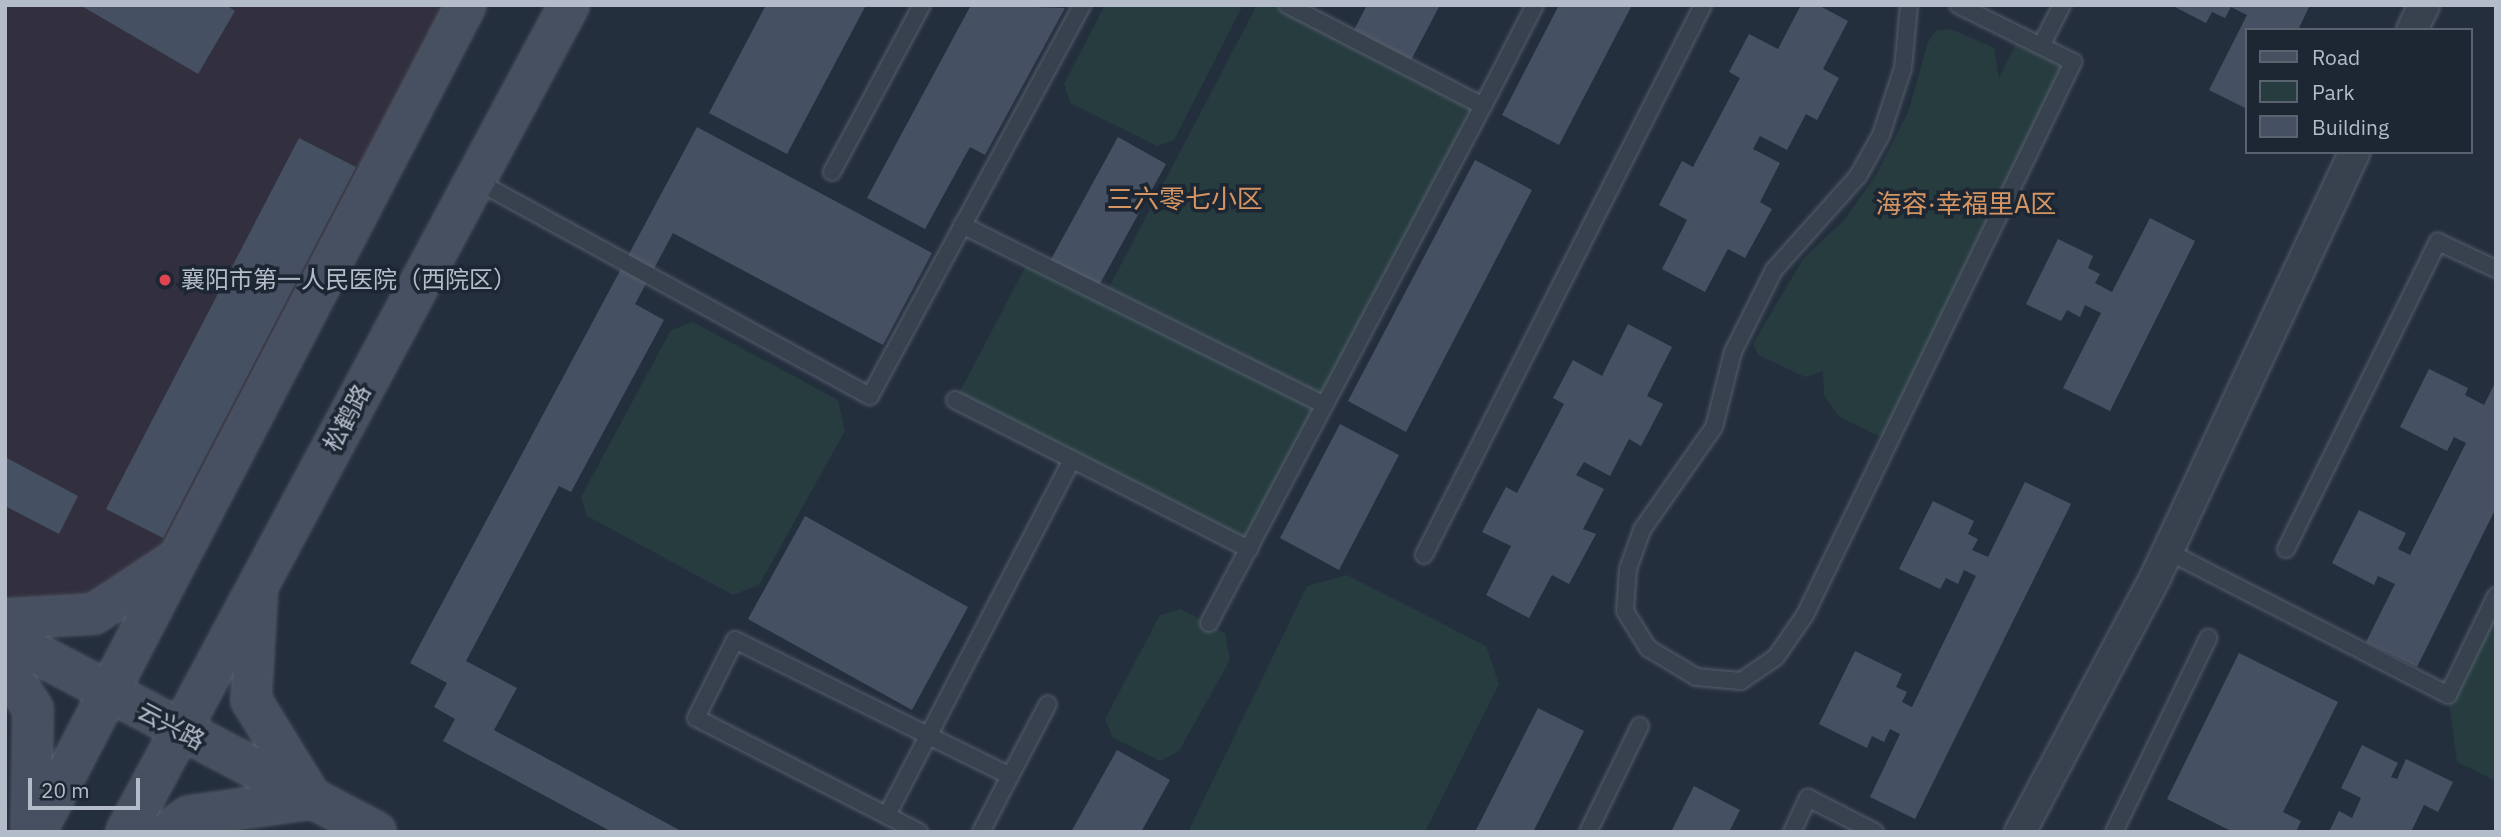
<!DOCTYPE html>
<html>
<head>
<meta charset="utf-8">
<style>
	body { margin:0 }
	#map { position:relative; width:2501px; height:837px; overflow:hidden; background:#242f3e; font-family:"IBM Plex Sans","Noto Sans SC",sans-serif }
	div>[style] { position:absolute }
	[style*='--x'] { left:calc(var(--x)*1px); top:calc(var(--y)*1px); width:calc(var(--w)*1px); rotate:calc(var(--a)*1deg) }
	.medical>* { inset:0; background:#32303f }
	.green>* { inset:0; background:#263c3f }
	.building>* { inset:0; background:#455162 }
	.roads { filter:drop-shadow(0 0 2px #565f6c) drop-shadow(0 0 2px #565f6c) }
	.lane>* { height:16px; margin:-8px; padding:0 8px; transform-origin:8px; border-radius:8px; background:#38414e }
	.street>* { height:30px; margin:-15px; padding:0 15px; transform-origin:15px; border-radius:15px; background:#38414e }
	.secondary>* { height:38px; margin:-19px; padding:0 19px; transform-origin:19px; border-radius:19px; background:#465061 }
	.dots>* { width:19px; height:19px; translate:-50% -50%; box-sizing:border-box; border:4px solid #1d2633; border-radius:50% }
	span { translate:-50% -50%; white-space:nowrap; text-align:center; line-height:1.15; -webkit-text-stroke:7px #1d2633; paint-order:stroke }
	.poi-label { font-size:24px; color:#b4bcc9 }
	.left { translate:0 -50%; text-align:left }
	.street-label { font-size:24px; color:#b4bcc9 }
	.neighbourhood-label { font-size:26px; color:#d59563 }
	.frame { position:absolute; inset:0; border:7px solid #b4bcc9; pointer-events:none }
	.legend { position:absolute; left:2245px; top:28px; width:228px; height:126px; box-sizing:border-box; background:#1d2633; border:2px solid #59626f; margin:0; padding:9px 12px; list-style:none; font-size:21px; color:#b4bcc9 }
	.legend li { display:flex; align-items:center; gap:14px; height:35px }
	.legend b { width:35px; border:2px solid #59626f }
	.scale { position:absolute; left:28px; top:778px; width:112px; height:32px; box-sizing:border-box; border:4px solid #b4bcc9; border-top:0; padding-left:9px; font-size:21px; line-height:24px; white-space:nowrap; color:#b4bcc9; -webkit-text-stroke:5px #1d2633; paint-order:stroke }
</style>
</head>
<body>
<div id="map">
	<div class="medical">
		<div style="clip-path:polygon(5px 5px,466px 5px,181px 555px,94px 614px,5px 619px)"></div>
	</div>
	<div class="green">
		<div style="clip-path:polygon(1105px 5px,1243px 5px,1174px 140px,1157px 146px,1070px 103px,1064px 84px)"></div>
		<div style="clip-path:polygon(1257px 5px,1287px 5px,1483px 106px,1249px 549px,955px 401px,1030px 258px,1105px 295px)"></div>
		<div style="clip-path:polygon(1951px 29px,1994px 48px,1999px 78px,2020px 35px,2073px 62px,1890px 441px,1839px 417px,1824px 395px,1823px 371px,1805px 377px,1758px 355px,1753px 344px,1803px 259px,1845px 219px,1876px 175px,1909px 110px,1928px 42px,1936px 31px)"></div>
		<div style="clip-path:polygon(693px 322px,838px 400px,845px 431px,759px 585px,733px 595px,587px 516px,581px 497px,671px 330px)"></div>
		<div style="clip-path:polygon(1347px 575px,1486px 646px,1499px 684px,1425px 832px,1188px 832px,1307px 586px)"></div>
		<div style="clip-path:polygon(2496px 598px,2496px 781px,2457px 762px,2448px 695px)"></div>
		<div style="clip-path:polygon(1181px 609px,1225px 633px,1230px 660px,1179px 751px,1161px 761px,1113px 738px,1105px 719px,1160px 615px)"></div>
	</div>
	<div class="building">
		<div style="clip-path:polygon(80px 5px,226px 5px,235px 11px,198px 74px)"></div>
		<div style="clip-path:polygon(766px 5px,866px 5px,787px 154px,709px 113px)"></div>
		<div style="clip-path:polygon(971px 5px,1065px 8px,985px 155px,970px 147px,925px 229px,867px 198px)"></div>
		<div style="clip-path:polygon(1367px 5px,1440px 5px,1411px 60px,1354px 30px)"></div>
		<div style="clip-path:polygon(1559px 5px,1632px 5px,1559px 145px,1502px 115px)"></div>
		<div style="clip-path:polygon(1801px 5px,1818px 5px,1848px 21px,1823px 69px,1839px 78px,1817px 120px,1806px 114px,1787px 150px,1760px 136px,1753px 149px,1780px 163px,1760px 202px,1772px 209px,1745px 258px,1728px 249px,1705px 292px,1662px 269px,1687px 220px,1659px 205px,1682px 161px,1693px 167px,1740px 78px,1729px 72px,1749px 34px,1778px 49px)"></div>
		<div style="clip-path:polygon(2171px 5px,2310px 5px,2298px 30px,2247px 30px,2247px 109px,2209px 90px,2247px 15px,2231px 7px,2225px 18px,2212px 12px,2206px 23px)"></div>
		<div style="clip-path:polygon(697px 127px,932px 253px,883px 345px,673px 233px,635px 304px,664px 320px,571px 492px,559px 486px,466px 661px,517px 688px,494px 730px,683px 832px,612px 832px,443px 741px,455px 719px,434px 707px,447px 683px,410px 663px)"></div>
		<div style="clip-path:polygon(1118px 137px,1166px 164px,1097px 289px,1049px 263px)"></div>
		<div style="clip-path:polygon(299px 138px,356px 167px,163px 538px,106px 509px)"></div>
		<div style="clip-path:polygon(1475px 160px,1532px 190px,1406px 432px,1348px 401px)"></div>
		<div style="clip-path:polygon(2150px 218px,2195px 241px,2110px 411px,2063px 388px,2101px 313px,2085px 305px,2080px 317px,2067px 310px,2061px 321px,2026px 304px,2058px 239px,2093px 256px,2088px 268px,2100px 274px,2095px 283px,2112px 292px)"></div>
		<div style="clip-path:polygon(1628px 324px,1672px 347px,1647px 396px,1663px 404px,1641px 446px,1629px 439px,1610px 476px,1584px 462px,1576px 475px,1604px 489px,1583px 529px,1596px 534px,1569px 584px,1552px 575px,1529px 618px,1486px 595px,1511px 546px,1482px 532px,1506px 487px,1517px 493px,1564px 404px,1553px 398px,1573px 360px,1602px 376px)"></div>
		<div style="clip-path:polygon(2429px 369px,2468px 388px,2465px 395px,2484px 405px,2496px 381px,2496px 508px,2417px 667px,2366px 642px,2395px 584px,2378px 576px,2374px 585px,2332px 563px,2359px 510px,2406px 533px,2398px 549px,2410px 555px,2466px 443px,2454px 437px,2447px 451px,2400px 427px)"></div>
		<div style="clip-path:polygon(1340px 424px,1399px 455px,1339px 570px,1280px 538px)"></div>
		<div style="clip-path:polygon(5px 457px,78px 496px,59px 534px,5px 506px)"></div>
		<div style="clip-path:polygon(2025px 482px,2071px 504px,1915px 819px,1870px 797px,1900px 734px,1890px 729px,1884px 742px,1872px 736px,1867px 748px,1819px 724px,1855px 651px,1902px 674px,1896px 687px,1907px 692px,1902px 702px,1912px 707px,1976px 576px,1964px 570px,1958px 584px,1946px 578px,1940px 589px,1899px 569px,1933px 501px,1974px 521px,1968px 534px,1978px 539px,1972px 550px,1988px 557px)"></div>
		<div style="clip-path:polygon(805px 516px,968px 607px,912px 710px,748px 619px)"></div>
		<div style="clip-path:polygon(2239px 653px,2338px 702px,2283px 812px,2301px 821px,2296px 832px,2233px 832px,2167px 799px)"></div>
		<div style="clip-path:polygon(1538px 708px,1584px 731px,1533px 832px,1475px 832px)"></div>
		<div style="clip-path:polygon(2362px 745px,2398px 763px,2391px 777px,2397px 779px,2406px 759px,2453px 782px,2438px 812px,2424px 805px,2411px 832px,2329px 832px,2339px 811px,2352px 818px,2361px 798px,2341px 788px)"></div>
		<div style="clip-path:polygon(1117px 750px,1170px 780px,1141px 832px,1071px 832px)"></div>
		<div style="clip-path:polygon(1694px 786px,1740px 810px,1729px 832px,1671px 832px)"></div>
	</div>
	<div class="roads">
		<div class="lane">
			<div style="--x:1909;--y:5;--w:63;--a:95.4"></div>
			<div style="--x:1903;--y:68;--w:71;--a:108.2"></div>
			<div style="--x:1881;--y:135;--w:47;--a:119.3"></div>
			<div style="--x:1858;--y:176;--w:126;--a:131.8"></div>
			<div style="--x:1774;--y:270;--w:92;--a:116.6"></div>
			<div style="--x:1733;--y:352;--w:77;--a:104.2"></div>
			<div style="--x:1714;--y:427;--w:126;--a:125"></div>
			<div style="--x:1642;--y:530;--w:41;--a:109.7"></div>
			<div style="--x:1628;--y:569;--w:42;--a:94.1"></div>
			<div style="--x:1625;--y:611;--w:44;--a:58.1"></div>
			<div style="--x:1648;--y:648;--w:56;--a:31.1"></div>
			<div style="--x:1696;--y:677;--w:45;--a:5.1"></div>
			<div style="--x:1741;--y:681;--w:42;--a:-34.4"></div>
			<div style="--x:1776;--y:657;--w:51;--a:-55.4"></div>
			<div style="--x:1805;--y:615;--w:615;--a:-64.14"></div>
			<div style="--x:2073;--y:62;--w:128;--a:-153.6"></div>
			<div style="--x:2041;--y:46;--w:46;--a:-62.9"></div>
			<div style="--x:1483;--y:106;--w:114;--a:-62.8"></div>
			<div style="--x:832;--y:172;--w:190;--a:-61.7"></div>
			<div style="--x:475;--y:180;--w:450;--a:28.7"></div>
			<div style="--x:870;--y:396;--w:445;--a:-61.5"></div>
			<div style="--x:962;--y:225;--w:404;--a:26.4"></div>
			<div style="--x:955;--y:400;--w:330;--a:26.9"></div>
			<div style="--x:2286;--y:549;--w:343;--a:-63.7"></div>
			<div style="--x:2438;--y:242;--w:64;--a:25"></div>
			<div style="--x:2167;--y:551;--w:316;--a:27.1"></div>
			<div style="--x:2448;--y:695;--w:110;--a:-64.1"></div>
			<div style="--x:1424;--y:555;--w:617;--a:-63.1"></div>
			<div style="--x:1209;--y:623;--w:585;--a:-62.08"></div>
			<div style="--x:1483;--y:106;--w:220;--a:-152.7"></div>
			<div style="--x:1010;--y:776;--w:81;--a:-62.2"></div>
			<div style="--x:887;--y:815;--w:400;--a:-62.5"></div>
			<div style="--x:919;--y:832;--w:250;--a:-152.9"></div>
			<div style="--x:696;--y:718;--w:87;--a:-63.4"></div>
			<div style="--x:735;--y:640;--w:307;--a:26.3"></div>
			<div style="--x:1010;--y:776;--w:63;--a:117.4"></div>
			<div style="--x:1588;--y:832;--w:118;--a:-63.9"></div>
			<div style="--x:1792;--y:832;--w:38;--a:-65"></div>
			<div style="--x:1808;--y:798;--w:75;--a:26.9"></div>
			<div style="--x:2114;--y:832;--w:216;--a:-64.1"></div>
		</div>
		<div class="street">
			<div style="--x:2412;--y:30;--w:28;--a:-64"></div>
			<div style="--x:2020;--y:832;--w:288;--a:-62"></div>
			<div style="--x:2155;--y:578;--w:471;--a:-64.9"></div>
		</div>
		<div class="secondary">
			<div style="--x:5;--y:619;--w:89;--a:-3.2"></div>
			<div style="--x:94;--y:614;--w:100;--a:-33.5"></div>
			<div style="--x:5;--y:637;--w:419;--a:27.7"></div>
			<div style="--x:5;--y:666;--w:51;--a:56.9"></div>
			<div style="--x:33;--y:709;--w:123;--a:90.9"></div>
			<div style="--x:36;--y:832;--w:932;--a:-62.53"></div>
			<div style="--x:126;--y:832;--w:938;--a:-61.82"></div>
			<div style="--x:167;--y:832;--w:27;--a:-36"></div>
			<div style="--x:189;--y:816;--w:124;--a:-7.9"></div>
			<div style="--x:312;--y:799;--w:116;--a:-121.6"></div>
			<div style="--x:251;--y:700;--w:105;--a:-86.7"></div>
		</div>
	</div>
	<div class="dots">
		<div style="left:165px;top:280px;background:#e0444e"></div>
	</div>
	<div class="poi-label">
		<span class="left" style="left:181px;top:280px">襄阳市第一人民医院（西院区）</span>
	</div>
	<div class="street-label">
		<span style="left:347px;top:418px;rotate:-62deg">松鹤路</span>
		<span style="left:171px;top:726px;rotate:28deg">云兴路</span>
	</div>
	<div class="neighbourhood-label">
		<span style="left:1185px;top:199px">三六零七小区</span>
		<span style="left:1966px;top:204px">海容·幸福里A区</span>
	</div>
	<div class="frame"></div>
	<ul class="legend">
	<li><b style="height:9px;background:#465061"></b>Road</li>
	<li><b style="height:19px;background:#263c3f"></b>Park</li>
	<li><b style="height:19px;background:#455162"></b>Building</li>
	</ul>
	<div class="scale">20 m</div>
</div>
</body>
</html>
